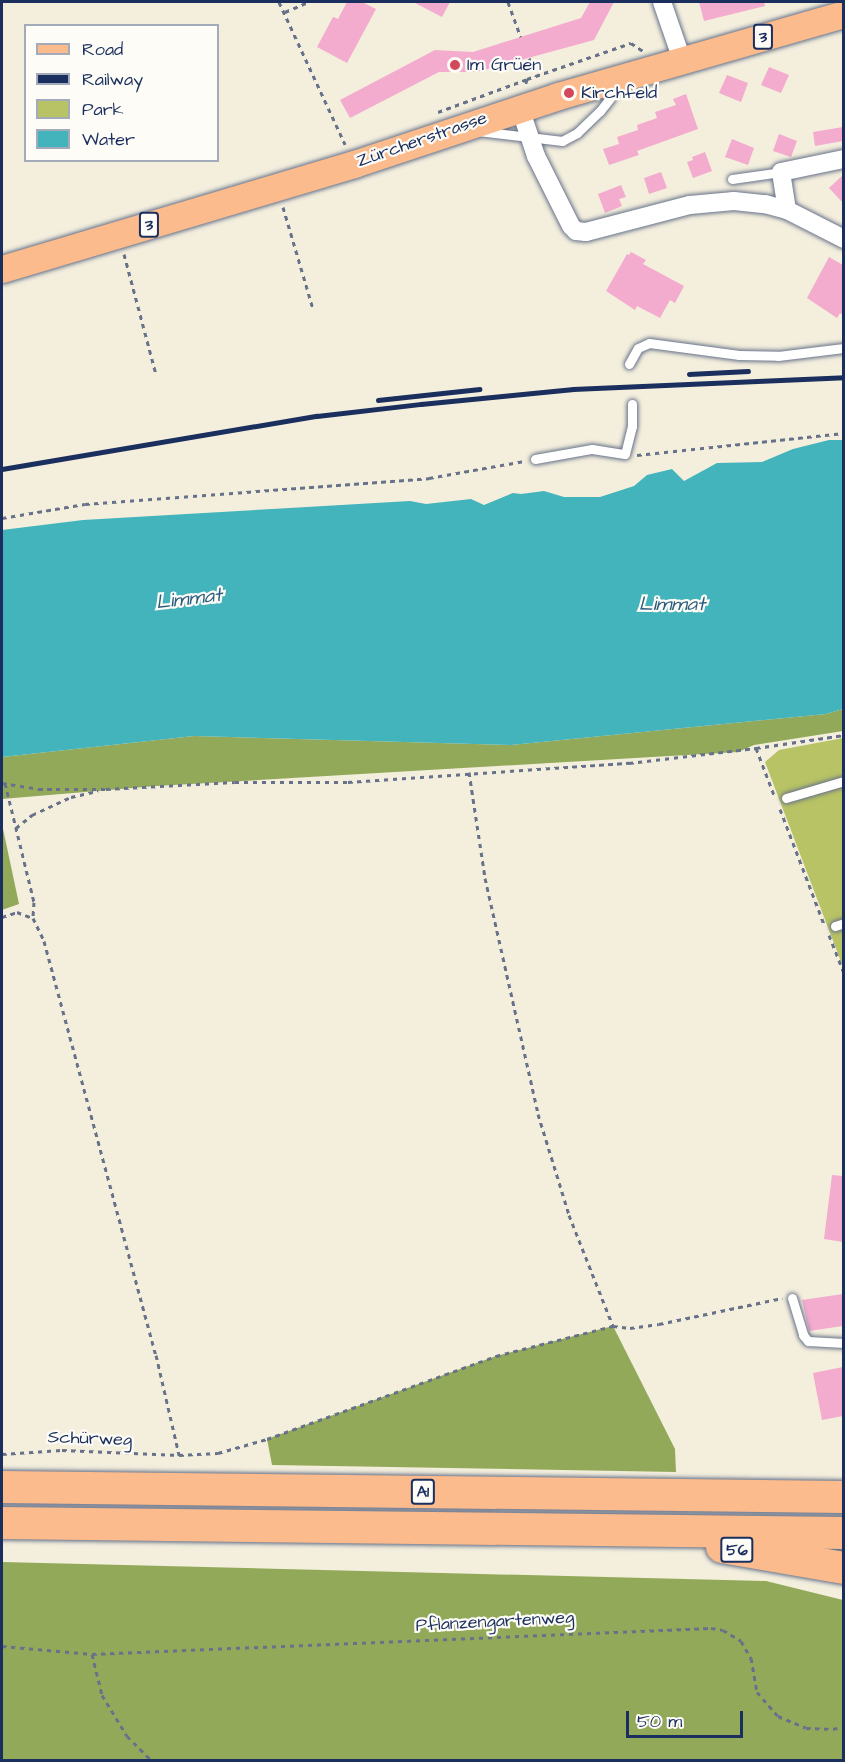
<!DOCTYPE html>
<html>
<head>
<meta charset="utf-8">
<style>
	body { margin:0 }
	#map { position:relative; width:845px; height:1762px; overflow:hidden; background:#f4efdd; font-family:"Architects Daughter",sans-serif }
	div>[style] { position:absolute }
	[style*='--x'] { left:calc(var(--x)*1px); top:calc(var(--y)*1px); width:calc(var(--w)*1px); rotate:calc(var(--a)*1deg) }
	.green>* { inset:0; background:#b8c365 }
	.forest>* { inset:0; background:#92a95a }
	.water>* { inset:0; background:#43b3bc }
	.building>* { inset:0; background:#f3abce }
	.path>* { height:3px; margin-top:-1.5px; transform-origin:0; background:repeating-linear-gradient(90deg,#67728a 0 4.5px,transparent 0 9px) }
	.roads { filter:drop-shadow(0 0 2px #67728a) drop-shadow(0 0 2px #67728a) }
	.lane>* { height:9px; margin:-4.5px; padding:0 4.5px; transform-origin:4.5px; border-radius:4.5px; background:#fff }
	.street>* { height:18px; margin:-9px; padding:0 9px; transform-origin:9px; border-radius:9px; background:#fff }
	.primary>* { height:27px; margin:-13.5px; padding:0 13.5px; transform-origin:13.5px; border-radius:13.5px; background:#fbbb8d }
	.highway>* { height:32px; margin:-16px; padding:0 16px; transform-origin:16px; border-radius:16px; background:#fbbb8d }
	.rail>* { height:4.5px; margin:-2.25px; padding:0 2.25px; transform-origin:2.25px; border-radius:2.25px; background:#1b2f5e }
	.dots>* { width:16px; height:16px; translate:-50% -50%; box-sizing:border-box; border:3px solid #fdfcf7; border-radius:50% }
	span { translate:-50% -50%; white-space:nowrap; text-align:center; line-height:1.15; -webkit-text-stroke:4.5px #fdfcf7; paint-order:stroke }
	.shield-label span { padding:2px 4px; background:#fdfcf7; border:2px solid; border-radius:4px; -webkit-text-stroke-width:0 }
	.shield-label { font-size:16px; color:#1b2f5e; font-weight:700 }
	.poi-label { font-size:18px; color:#1b2f5e }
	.left { translate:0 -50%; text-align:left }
	.street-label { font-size:18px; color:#1b2f5e }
	.water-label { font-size:20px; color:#295d7f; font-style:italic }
	.frame { position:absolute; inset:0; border:3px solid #1b2f5e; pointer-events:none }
	.legend { position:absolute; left:24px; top:24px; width:195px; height:138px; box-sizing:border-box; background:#fdfcf7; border:2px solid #a3aaba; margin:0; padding:8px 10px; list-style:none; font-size:18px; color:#1b2f5e }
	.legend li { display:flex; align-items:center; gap:12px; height:30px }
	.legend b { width:30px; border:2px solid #a3aaba }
	.scale { position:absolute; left:626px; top:1711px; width:117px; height:27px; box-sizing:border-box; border:3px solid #1b2f5e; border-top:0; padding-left:8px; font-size:18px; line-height:21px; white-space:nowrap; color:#1b2f5e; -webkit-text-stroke:4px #fdfcf7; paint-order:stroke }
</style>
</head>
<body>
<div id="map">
	<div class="green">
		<div style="clip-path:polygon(843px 738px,843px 967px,765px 762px,779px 750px)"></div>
	</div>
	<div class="forest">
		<div style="clip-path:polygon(843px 709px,843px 731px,754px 745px,738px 752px,156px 786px,2px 799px,2px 757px,194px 736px,511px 745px,826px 714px)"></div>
		<div style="clip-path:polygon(2px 824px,19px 904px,2px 910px)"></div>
		<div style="clip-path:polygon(613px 1326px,675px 1449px,676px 1472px,272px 1465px,267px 1439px,496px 1356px)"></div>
		<div style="clip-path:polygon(2px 1562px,766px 1581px,843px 1600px,843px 1760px,2px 1760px)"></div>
	</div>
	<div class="water">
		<div style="clip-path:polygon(829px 440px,843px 440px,843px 709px,826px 714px,511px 745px,194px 736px,2px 757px,2px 530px,83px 520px,410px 501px,426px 504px,471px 499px,484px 505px,513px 493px,521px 494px,544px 491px,564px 497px,600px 497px,634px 486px,647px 475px,672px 469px,684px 481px,717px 463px,762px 462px,793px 449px)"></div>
	</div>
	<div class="building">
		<div style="clip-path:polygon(347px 2px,362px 2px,376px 9px,347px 63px,317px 47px,333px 17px,338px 19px)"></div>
		<div style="clip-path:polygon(413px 2px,450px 2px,442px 17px)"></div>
		<div style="clip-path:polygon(590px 2px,614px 2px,594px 40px,477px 72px,439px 72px,350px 118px,340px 100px,435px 50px,473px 52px,581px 18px)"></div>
		<div style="clip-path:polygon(699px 2px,764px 2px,765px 6px,704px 21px)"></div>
		<div style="clip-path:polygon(769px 67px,789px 75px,781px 93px,761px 85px)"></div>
		<div style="clip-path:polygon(727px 75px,748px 83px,741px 102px,719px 93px)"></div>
		<div style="clip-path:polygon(686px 94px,698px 129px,637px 151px,639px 155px,609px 165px,603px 149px,619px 144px,617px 137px,638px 130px,637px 125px,657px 118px,655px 112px,676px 105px,673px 99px)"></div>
		<div style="clip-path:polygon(843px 127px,843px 141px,815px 146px,813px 132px)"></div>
		<div style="clip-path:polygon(779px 134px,797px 141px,791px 157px,773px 151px)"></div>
		<div style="clip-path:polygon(732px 139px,754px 148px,748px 165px,725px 157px)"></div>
		<div style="clip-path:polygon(705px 152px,712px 171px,693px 178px,687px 162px,693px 160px,692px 157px)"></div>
		<div style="clip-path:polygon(661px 172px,667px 188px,649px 194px,644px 178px)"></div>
		<div style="clip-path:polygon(843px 175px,843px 203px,829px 188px)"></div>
		<div style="clip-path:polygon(621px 185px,626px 197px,619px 199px,622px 206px,605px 213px,598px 194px)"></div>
		<div style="clip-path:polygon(631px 252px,646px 260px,643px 264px,684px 286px,675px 303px,670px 300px,660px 318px,637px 306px,635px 310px,606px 291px,627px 254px,629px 255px)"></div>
		<div style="clip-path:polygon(829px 257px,843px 265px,843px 315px,840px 313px,837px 318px,807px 298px)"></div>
		<div style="clip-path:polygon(832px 1175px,843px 1176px,843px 1242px,824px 1239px)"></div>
		<div style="clip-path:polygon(843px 1294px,843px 1326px,809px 1331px,802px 1300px)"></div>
		<div style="clip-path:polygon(843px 1367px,843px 1416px,822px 1420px,813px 1373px)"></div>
	</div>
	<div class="path">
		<div style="--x:279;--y:2;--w:157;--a:65.1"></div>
		<div style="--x:508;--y:2;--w:37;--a:70"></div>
		<div style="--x:285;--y:12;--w:25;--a:-23"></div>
		<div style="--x:529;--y:58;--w:19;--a:69"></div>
		<div style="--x:527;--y:79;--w:110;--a:-19.1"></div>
		<div style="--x:631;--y:43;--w:14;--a:34"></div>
		<div style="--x:438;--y:112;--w:95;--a:-20.3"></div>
		<div style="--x:527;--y:79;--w:7;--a:106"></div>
		<div style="--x:283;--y:207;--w:106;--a:73.6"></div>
		<div style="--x:124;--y:254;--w:124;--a:75.1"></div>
		<div style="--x:637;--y:455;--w:208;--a:-6.1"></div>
		<div style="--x:2;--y:518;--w:84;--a:-9.6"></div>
		<div style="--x:85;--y:504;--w:345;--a:-4.3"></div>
		<div style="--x:429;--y:478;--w:97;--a:-10.1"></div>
		<div style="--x:756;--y:748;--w:50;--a:69"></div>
		<div style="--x:469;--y:772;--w:107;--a:81.4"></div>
		<div style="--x:485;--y:878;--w:242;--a:77.3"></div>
		<div style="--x:538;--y:1114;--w:106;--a:72.9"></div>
		<div style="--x:569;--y:1215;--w:119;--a:68.4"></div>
		<div style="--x:2;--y:783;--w:36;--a:9"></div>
		<div style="--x:38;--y:789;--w:68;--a:0"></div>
		<div style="--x:106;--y:789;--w:129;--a:-3.1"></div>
		<div style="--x:235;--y:782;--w:113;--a:0"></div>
		<div style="--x:348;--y:782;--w:282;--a:-3.9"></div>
		<div style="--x:629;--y:763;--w:128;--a:-6.7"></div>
		<div style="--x:756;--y:748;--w:89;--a:-8.4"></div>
		<div style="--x:5;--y:783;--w:122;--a:76.3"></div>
		<div style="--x:34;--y:902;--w:16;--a:94"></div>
		<div style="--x:33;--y:918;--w:25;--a:64"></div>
		<div style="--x:44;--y:941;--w:429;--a:74.9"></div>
		<div style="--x:156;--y:1355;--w:103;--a:77"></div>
		<div style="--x:780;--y:809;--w:123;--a:69.1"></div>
		<div style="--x:16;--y:828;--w:21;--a:-39"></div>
		<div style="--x:32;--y:815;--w:43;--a:-24.8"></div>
		<div style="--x:71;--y:797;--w:28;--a:-13"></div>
		<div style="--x:2;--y:917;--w:16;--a:-18"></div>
		<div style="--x:17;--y:912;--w:17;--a:21"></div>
		<div style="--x:829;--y:935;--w:41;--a:68.5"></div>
		<div style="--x:2;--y:1454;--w:60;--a:-3.8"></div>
		<div style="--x:62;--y:1450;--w:117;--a:2.4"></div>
		<div style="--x:179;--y:1455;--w:39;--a:-3"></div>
		<div style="--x:218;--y:1453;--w:51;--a:-15.9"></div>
		<div style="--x:267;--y:1439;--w:244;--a:-19.9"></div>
		<div style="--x:496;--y:1356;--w:121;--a:-14.4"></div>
		<div style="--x:613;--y:1326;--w:17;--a:7"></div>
		<div style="--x:630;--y:1328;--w:29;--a:-8"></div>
		<div style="--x:659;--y:1324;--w:126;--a:-11.9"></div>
		<div style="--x:2;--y:1646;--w:90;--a:5.1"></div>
		<div style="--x:92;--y:1654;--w:620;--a:-2.41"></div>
		<div style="--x:711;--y:1628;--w:12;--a:9"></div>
		<div style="--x:723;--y:1630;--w:21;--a:31"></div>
		<div style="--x:741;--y:1641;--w:20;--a:60"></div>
		<div style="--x:751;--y:1658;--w:35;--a:80"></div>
		<div style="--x:757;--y:1692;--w:32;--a:49"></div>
		<div style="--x:778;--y:1716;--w:30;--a:23"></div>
		<div style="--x:806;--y:1728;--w:27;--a:2"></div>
		<div style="--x:833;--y:1729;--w:11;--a:-15"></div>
		<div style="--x:92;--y:1654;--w:42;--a:76.3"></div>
		<div style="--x:102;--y:1695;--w:48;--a:58.6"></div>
		<div style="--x:127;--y:1736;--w:34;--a:45"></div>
	</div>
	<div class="roads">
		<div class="lane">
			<div style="--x:478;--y:131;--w:85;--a:6.8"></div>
			<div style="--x:562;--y:141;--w:17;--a:-28"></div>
			<div style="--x:577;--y:133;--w:32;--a:-44"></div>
			<div style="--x:600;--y:111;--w:16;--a:-52"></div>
			<div style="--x:610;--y:98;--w:16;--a:-68"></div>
			<div style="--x:732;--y:179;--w:49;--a:-8.1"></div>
			<div style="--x:629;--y:364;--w:18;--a:-61"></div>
			<div style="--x:638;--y:348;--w:12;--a:-24"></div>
			<div style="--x:649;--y:343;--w:91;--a:7.6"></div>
			<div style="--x:739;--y:355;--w:39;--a:1"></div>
			<div style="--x:778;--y:356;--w:66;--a:-6.9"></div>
			<div style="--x:535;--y:459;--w:58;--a:-10"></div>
			<div style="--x:592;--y:449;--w:33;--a:9"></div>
			<div style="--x:625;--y:454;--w:29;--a:-76"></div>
			<div style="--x:632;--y:426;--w:22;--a:-90"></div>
			<div style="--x:786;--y:798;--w:60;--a:-16.3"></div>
			<div style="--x:835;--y:926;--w:9;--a:-18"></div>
			<div style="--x:792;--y:1298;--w:39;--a:73"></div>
			<div style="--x:803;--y:1335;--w:8;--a:50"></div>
			<div style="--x:808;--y:1341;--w:36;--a:3"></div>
		</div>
		<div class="street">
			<div style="--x:662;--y:2;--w:61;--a:71"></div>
			<div style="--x:520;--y:108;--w:51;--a:71.6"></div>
			<div style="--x:536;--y:156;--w:78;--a:63.4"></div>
			<div style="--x:571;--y:226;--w:7;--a:45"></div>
			<div style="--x:576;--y:231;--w:10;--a:6"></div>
			<div style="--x:586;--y:232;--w:107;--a:-14.6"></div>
			<div style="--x:690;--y:205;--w:44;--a:-5.2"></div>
			<div style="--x:734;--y:201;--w:31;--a:6"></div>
			<div style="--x:765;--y:204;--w:23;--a:15"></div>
			<div style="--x:787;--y:210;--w:64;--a:27"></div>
			<div style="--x:787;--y:210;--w:38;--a:-99"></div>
			<div style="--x:781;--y:172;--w:64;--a:-11.7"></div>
		</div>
		<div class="primary">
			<div style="--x:2;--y:269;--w:367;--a:-16.6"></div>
			<div style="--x:354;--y:164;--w:215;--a:-18.4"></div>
			<div style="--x:558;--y:96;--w:298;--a:-16"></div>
		</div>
		<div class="highway">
			<div style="--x:2;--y:1487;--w:842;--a:0.68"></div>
			<div style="--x:2;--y:1523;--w:842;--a:0.68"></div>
			<div style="--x:722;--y:1547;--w:124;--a:9.8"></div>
		</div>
	</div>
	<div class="rail">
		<div style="--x:689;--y:374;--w:59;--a:-2.9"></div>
		<div style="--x:378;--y:400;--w:102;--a:-6.2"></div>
		<div style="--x:2;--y:469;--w:319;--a:-9.6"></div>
		<div style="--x:317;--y:416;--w:105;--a:-6.6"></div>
		<div style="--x:421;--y:404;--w:153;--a:-5.6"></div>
		<div style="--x:573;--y:389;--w:271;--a:-2.5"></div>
	</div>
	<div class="dots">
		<div style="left:455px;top:65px;background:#d1495b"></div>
		<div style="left:569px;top:93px;background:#d1495b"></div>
	</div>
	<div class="shield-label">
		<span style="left:763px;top:37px">3</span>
		<span style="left:149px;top:225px">3</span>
		<span style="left:423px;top:1492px">A1</span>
		<span style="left:737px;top:1550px">56</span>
	</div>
	<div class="poi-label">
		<span class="left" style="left:467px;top:65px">Im Grüen</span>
		<span class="left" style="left:581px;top:93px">Kirchfeld</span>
	</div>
	<div class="street-label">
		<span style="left:422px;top:140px;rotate:-19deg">Zürcherstrasse</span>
		<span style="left:90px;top:1439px;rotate:2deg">Schürweg</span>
		<span style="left:495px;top:1622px;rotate:-3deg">Pflanzengartenweg</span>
	</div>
	<div class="water-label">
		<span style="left:189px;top:599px;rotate:-7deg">Limmat</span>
		<span style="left:672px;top:604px">Limmat</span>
	</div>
	<div class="frame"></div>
	<ul class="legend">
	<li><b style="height:8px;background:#fbbb8d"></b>Road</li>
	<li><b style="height:8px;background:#1b2f5e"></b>Railway</li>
	<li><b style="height:16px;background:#b8c365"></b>Park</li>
	<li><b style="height:16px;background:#43b3bc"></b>Water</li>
	</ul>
	<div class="scale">50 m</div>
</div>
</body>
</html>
